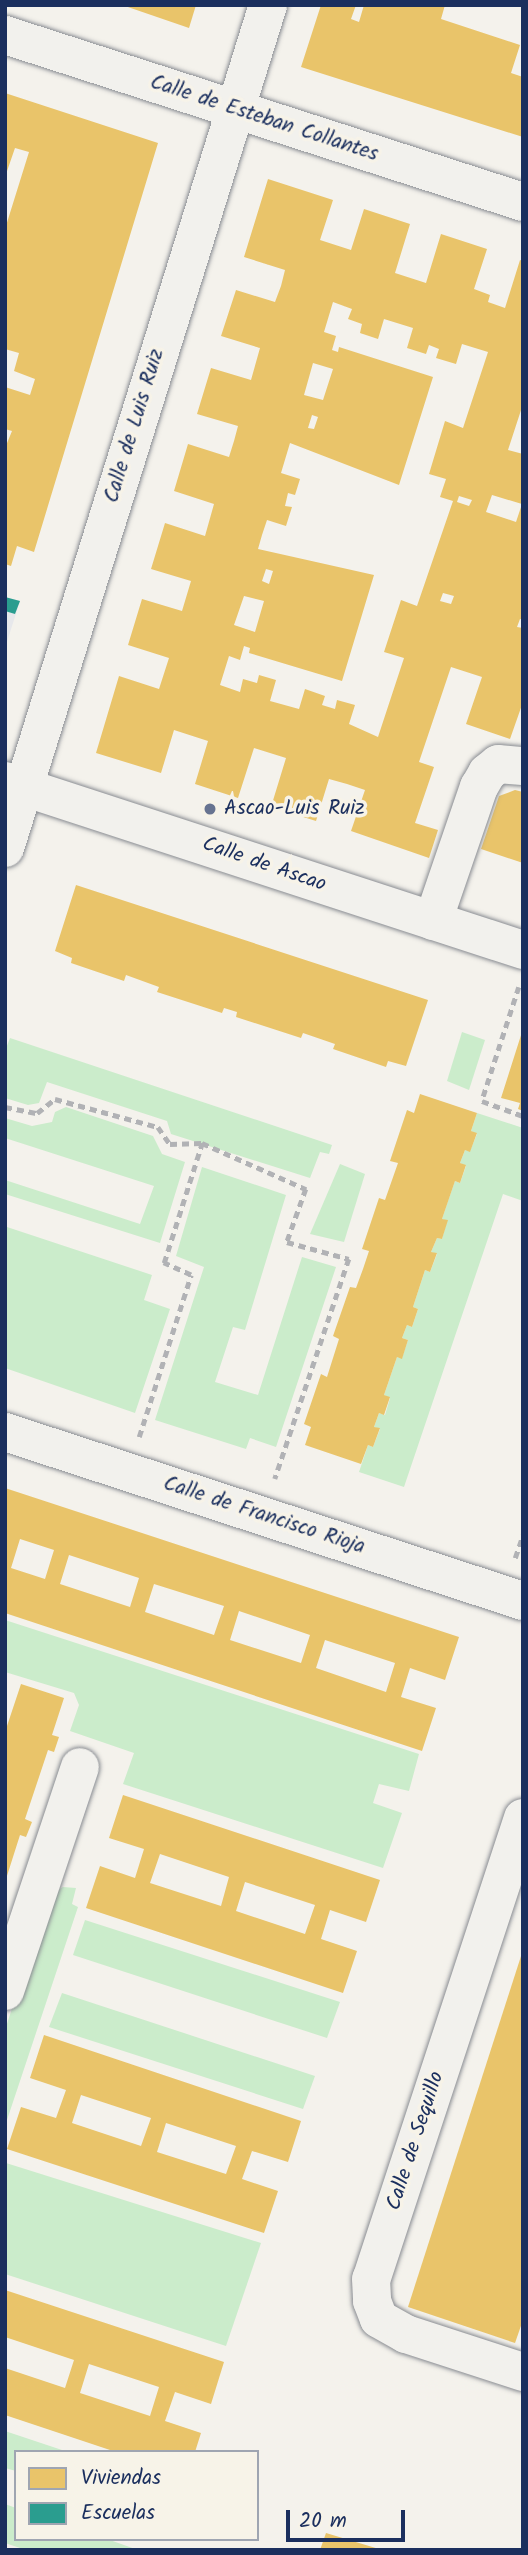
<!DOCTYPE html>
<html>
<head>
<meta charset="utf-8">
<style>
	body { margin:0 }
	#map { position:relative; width:528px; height:2555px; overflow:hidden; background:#f4f2ec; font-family:Kalam,sans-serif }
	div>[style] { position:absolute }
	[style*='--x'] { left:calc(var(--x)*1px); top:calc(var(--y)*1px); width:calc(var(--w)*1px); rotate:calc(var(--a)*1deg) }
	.built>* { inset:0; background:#e7e8eb }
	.green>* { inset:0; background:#cbeccb }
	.homes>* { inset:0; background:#e9c46a }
	.schools>* { inset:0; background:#2a9d8f }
	.path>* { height:4.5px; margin-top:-2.25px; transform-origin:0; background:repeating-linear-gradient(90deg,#b1b2b5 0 7px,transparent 0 12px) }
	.roads { filter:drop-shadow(0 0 2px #898c92) drop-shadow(0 0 2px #898c92) }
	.minor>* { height:38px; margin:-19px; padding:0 19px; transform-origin:19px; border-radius:19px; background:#f2f1ed }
	.dots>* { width:19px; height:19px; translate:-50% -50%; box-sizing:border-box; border:4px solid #f7f3e8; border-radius:50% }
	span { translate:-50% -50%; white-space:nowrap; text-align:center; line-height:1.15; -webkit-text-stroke:7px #f7f3e8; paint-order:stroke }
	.street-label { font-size:21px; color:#1b2f5e }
	.poi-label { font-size:21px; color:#1b2f5e }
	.left { translate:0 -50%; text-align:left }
	.frame { position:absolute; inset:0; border:7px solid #1b2f5e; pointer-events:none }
	.legend { position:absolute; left:14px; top:2450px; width:245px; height:91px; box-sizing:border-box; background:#f7f3e8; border:2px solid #9fa5b1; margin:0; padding:9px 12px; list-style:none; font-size:21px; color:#1b2f5e }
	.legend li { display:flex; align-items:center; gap:14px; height:35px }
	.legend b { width:35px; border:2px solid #9fa5b1 }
	.scale { position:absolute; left:286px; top:2510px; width:119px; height:32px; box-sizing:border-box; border:4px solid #1b2f5e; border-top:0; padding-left:9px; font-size:21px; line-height:24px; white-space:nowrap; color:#1b2f5e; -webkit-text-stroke:5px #f7f3e8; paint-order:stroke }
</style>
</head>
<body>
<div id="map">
	<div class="built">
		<div style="clip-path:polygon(5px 597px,20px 601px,5px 648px)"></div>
	</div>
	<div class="green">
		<div style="clip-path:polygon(462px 1032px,485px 1040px,469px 1090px,447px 1081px)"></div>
		<div style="clip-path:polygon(10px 1038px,332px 1145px,329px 1154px,320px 1152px,310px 1178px,171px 1134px,167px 1121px,47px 1082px,39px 1103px,28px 1105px,5px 1098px,5px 1051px)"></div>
		<div style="clip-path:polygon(66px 1107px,153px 1136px,162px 1154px,185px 1162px,160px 1243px,5px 1194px,5px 1180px,140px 1224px,154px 1186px,5px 1138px,5px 1118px,32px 1126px,52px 1122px,55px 1112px)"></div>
		<div style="clip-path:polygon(477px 1113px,523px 1128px,523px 1201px,503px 1194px,404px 1487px,359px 1472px,368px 1445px,373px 1447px,380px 1429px,374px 1427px,379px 1413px,385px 1415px,390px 1398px,384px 1395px,397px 1357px,402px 1358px,408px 1340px,402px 1338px,407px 1325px,412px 1327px,418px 1309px,413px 1307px,425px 1270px,430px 1272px,437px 1254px,431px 1252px,437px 1238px,442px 1239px,447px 1221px,442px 1219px,448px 1201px,455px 1181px,460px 1183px,466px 1166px,460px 1163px,465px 1150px,470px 1151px,477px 1134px,471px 1131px)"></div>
		<div style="clip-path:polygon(340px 1164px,365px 1174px,344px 1242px,310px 1234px)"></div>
		<div style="clip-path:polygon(202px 1167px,286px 1195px,245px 1330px,233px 1327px,215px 1382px,258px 1395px,302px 1257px,336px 1267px,276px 1447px,250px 1438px,246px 1449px,155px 1420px,204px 1267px,176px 1256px)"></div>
		<div style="clip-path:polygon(7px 1227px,152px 1275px,144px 1300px,170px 1309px,135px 1413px,5px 1368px)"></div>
		<div style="clip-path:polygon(5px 1620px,419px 1754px,409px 1791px,379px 1784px,373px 1803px,402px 1813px,383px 1868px,123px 1784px,134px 1753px,70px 1731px,79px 1705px,74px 1693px,5px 1672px)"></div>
		<div style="clip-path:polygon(63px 1887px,76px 1888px,72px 1904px,78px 1907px,5px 2126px,5px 2030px,46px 1904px,53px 1893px)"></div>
		<div style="clip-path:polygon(85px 1920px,340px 2002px,327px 2038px,73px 1955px)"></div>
		<div style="clip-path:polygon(62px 1993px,315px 2076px,303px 2109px,49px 2027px)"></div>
		<div style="clip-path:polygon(6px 2163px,261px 2243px,226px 2346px,5px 2274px)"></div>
		<div style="clip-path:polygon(5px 2431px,68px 2452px,16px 2452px,16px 2471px,5px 2468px)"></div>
		<div style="clip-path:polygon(5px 2504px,16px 2508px,16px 2539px,107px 2539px,138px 2550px,26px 2550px,5px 2543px)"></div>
	</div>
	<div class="homes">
		<div style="clip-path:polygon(122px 5px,196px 5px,189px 28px)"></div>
		<div style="clip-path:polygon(321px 5px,356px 5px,351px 19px,359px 22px,364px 5px,445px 5px,441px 19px,520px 45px,511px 73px,523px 77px,523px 137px,301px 67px)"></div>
		<div style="clip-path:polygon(5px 93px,158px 143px,34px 552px,17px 546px,11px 566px,5px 564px,5px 448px,12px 431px,5px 429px,5px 387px,30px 395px,35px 379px,14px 371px,19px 353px,5px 349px,5px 229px,29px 152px,15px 148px,5px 177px)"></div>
		<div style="clip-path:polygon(evenodd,268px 179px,333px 200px,320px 240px,351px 250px,364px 209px,410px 224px,395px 273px,426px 283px,441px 234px,487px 249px,474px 289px,490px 295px,488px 302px,505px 308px,520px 260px,523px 261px,523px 404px,508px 450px,523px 454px,523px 620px,520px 619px,517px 627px,523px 628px,523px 702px,510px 739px,466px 724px,482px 677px,451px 667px,419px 762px,434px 767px,415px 823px,438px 830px,429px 858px,351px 831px,365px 790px,347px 784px,329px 779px,316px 821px,271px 807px,286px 758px,254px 748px,238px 798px,195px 784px,208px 741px,174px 730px,161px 773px,96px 753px,119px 676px,159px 689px,169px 658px,128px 645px,142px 599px,182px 611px,191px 581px,151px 569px,165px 523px,205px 536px,214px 504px,174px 491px,188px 444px,229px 457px,234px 441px,238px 426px,197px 414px,211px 368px,251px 380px,260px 348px,221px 336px,236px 290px,275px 302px,281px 286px,285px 270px,244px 257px,268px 179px,333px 302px,352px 309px,348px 319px,362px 324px,360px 333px,378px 339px,384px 319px,413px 328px,407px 348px,426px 354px,429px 345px,439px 349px,436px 358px,456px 364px,462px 344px,488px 352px,463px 428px,445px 421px,429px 474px,446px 479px,440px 497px,453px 501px,417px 606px,401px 600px,384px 652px,404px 658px,378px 737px,349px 724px,355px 705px,337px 700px,335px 709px,322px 705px,325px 696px,305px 689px,299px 709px,270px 701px,276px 680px,259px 675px,257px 683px,243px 679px,240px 692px,220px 685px,229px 656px,240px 660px,244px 646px,250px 648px,249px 653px,342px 681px,374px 575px,258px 549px,262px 535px,267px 520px,286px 526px,292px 507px,285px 506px,288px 493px,295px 495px,300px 479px,281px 473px,290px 443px,399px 485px,433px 377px,339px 347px,338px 352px,332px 350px,336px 336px,324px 332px,333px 302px,268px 179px,313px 363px,333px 369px,323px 400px,304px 395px,313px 363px,268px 179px,312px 415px,318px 417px,314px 429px,308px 428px,312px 415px,268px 179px,492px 495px,522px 504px,516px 522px,486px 512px,492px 495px,268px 179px,459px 496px,472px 500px,469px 506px,457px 502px,459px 496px,268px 179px,266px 569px,273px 571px,269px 584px,262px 581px,266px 569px,268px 179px,443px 593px,454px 596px,451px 604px,440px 601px,443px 593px,268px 179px,244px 596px,264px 601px,255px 632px,234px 625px,244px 596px)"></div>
		<div style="clip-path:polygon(515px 790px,523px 792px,523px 863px,481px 849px,499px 796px)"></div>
		<div style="clip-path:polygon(76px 885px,428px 1000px,406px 1066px,388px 1061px,386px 1067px,333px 1049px,335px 1044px,303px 1033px,301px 1038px,236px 1017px,237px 1012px,224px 1008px,222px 1013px,157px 992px,159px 987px,126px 975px,124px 981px,71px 963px,72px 958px,55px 951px)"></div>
		<div style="clip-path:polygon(522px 1032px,523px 1032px,523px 1111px,518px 1109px,520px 1103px,501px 1098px)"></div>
		<div style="clip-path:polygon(420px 1094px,477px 1113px,471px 1131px,477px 1133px,470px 1152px,465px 1150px,460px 1163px,466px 1165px,460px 1183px,455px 1181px,442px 1219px,448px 1220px,442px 1239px,437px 1238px,431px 1252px,437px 1253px,430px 1272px,425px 1270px,413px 1307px,418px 1309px,412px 1327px,407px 1325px,402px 1338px,408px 1340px,402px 1359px,397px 1357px,384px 1395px,390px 1397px,384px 1415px,379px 1413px,374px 1427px,380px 1428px,373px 1447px,368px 1445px,361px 1464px,305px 1445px,311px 1427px,304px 1424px,321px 1374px,327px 1377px,339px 1339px,333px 1336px,350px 1287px,356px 1288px,363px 1269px,369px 1251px,362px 1249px,379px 1198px,385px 1200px,398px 1163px,390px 1161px,407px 1110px,414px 1113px)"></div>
		<div style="clip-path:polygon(evenodd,5px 1488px,459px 1637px,445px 1680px,410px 1668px,401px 1697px,436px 1708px,422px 1751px,5px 1613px,5px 1488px,20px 1539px,54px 1550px,45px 1579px,11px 1568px,20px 1539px,5px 1488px,69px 1555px,139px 1578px,130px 1607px,60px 1584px,69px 1555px,5px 1488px,154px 1584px,224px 1606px,214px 1635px,145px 1612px,154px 1584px,5px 1488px,239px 1611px,310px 1635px,301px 1663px,230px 1640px,239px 1611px,5px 1488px,325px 1640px,395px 1663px,386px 1692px,316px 1668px,325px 1640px)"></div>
		<div style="clip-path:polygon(21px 1684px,64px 1698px,52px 1735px,59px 1737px,54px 1752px,48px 1750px,25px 1819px,32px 1822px,26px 1837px,20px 1835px,6px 1879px,5px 1732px)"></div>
		<div style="clip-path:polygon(evenodd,123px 1795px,380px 1880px,366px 1922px,330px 1910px,321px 1939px,357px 1951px,343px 1993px,86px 1908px,100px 1866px,135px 1878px,144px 1849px,109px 1838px,123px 1795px,160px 1854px,229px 1877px,221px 1906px,150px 1883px,160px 1854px,123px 1795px,245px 1882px,315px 1905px,305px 1934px,236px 1911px,245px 1882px)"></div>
		<div style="clip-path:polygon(522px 1953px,523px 2320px,515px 2343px,408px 2307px)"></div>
		<div style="clip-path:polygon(evenodd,44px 2035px,301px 2121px,288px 2162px,252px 2151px,242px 2179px,278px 2191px,264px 2233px,7px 2149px,21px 2107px,56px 2118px,66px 2090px,30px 2078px,44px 2035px,81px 2095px,151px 2118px,141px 2146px,72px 2123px,81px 2095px,44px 2035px,166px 2123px,236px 2146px,226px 2174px,157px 2152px,166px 2123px)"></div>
		<div style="clip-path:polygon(evenodd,5px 2290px,224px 2362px,211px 2404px,175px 2392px,165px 2421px,201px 2433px,195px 2452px,116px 2452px,5px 2415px,5px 2368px,65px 2388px,74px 2360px,5px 2337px,5px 2290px,89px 2364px,159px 2387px,150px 2416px,80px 2393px,89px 2364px)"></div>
		<div style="clip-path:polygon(326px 2533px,379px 2549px,379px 2550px,320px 2550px)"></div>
	</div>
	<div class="schools">
		<div style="clip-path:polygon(5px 597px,20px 601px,15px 614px,5px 611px)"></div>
	</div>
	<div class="path">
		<div style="--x:519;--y:987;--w:120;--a:108"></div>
		<div style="--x:482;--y:1101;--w:44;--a:20.1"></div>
		<div style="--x:5;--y:1107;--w:33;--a:11"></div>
		<div style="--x:37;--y:1113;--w:23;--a:-38"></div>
		<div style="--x:55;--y:1099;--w:107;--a:15.2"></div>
		<div style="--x:158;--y:1127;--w:21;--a:55"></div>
		<div style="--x:170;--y:1144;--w:32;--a:-2"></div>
		<div style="--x:202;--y:1143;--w:114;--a:23.9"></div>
		<div style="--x:306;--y:1189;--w:56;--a:109.7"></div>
		<div style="--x:287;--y:1242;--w:64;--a:15.3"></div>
		<div style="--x:349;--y:1259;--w:232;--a:108.6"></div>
		<div style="--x:139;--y:1437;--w:170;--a:-72.2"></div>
		<div style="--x:191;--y:1275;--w:30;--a:-156"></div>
		<div style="--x:164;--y:1263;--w:126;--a:-72.4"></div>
		<div style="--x:515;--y:1558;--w:24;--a:-71"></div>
	</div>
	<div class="roads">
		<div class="minor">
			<div style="--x:5;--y:35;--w:544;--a:17.87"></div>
			<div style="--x:5;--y:781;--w:545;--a:18.07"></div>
			<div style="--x:5;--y:848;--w:883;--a:-72.67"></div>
			<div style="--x:433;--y:921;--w:142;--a:-71.1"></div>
			<div style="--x:479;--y:787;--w:16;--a:-60"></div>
			<div style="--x:487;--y:773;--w:14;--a:-39"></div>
			<div style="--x:498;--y:764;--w:25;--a:5"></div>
			<div style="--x:5;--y:1432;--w:545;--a:18.07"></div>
			<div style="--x:523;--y:1818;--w:485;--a:108.2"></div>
			<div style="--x:371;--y:2279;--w:22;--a:87"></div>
			<div style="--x:372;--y:2301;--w:19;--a:69"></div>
			<div style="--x:379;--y:2319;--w:31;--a:29"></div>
			<div style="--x:406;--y:2334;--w:123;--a:18"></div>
			<div style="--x:5;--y:1991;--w:236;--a:-71.5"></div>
		</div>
	</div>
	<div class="dots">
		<div style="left:210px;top:809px;background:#677390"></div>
	</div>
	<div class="street-label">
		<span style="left:264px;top:119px;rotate:18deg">Calle de Esteban Collantes</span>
		<span style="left:135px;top:426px;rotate:-73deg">Calle de Luis Ruiz</span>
		<span style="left:264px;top:865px;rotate:19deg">Calle de Ascao</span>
		<span style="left:264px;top:1516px;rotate:18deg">Calle de Francisco Rioja</span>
		<span style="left:416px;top:2141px;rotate:-72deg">Calle de Sequillo</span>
	</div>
	<div class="poi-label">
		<span class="left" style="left:224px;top:809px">Ascao-Luis Ruiz</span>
	</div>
	<div class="frame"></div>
	<ul class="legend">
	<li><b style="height:19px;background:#e9c46a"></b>Viviendas</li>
	<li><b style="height:19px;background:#2a9d8f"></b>Escuelas</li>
	</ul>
	<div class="scale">20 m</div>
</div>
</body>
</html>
